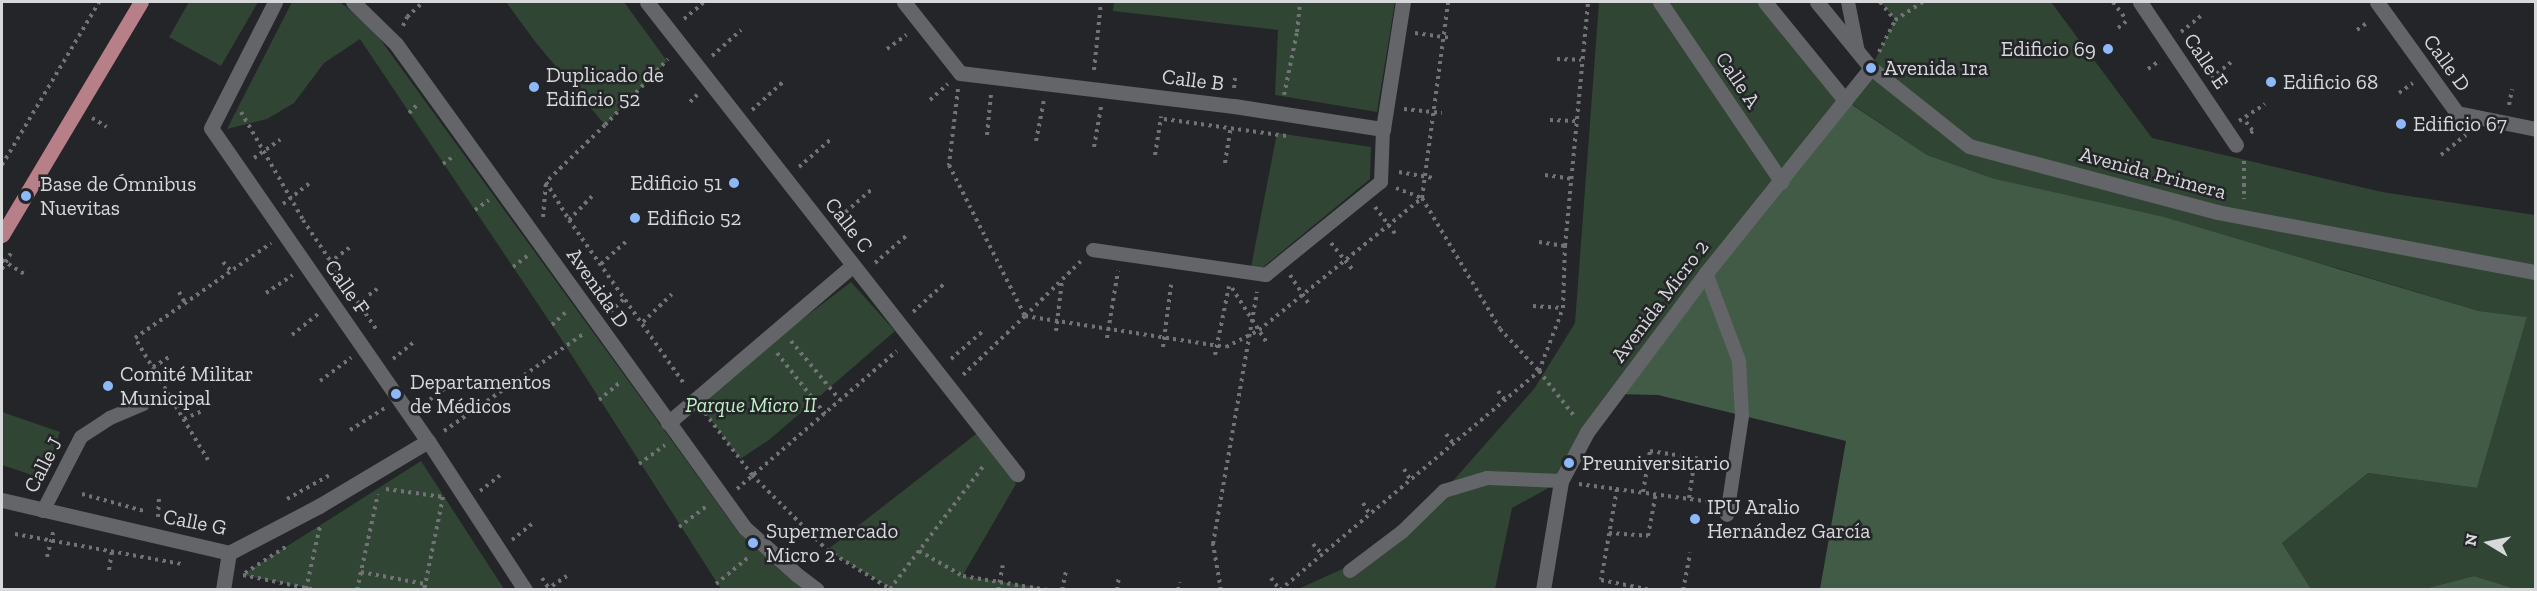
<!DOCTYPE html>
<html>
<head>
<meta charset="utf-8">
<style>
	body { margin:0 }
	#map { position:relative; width:2537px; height:591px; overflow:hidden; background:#242528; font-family:"Zilla Slab",serif }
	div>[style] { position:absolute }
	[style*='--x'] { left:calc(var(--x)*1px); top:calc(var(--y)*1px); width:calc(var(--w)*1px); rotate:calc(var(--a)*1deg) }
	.green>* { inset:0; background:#304533 }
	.forest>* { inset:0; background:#425b46 }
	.path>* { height:4px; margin-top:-2px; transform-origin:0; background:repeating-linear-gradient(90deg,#727376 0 3px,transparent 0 7.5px) }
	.service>* { height:14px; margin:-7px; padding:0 7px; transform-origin:7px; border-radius:7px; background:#646569 }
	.minor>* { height:15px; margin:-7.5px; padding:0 7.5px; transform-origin:7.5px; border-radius:7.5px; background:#646569 }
	.tertiary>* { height:15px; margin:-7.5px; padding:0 7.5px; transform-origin:7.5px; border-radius:7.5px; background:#646569 }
	.secondary>* { height:15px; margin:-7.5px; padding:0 7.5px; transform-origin:7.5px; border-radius:7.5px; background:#646569 }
	.primary>* { height:15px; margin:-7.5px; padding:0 7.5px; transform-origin:7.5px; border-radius:7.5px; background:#b77f88 }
	.dots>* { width:16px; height:16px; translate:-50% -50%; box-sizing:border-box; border:3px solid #242528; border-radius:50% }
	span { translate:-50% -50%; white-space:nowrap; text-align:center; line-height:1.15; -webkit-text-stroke:5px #242528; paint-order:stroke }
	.poi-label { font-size:21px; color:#d7d8da }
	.right { translate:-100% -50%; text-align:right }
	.left { translate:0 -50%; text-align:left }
	.street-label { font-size:21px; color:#d7d8da }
	.park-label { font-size:21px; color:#bff0c6; font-style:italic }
	.frame { position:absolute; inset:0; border:3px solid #d7d8da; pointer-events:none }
	.north { position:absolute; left:2459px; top:513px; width:60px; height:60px; -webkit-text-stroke:4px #242528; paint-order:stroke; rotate:280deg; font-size:16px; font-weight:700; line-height:24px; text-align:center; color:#d7d8da }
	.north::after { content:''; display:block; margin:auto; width:21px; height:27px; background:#d7d8da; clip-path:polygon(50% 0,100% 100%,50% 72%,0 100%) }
</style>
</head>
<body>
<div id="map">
	<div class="green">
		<div style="clip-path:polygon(189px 2px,258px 2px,221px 66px,169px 37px)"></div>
		<div style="clip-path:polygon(292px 2px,340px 2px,372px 28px,739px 533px,805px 589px,721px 589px,560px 337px,360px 39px,324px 63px,294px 103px,267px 119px,227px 129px)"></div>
		<div style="clip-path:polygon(506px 2px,624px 2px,667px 61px,605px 125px,537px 44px)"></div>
		<div style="clip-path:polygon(1114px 2px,1395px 2px,1377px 112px,1275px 95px,1278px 30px,1113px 11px)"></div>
		<div style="clip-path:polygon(1599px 2px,1765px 2px,1845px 99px,1871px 68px,1895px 20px,1881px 2px,2051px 2px,2152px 138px,2382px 192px,2535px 215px,2535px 589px,2516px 589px,2474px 576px,2424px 589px,2311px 589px,2282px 543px,2368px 473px,2477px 488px,2527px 317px,2479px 311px,2337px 268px,1995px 179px,1927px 155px,1846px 100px,1650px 352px,1561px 481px,1512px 508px,1495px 589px,1296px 590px,1369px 557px,1444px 491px,1534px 389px,1575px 323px)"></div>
		<div style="clip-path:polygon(1277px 133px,1371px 147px,1370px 179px,1262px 268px,1251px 267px)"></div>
		<div style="clip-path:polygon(851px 282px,895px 331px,769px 440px,740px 459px,696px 400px)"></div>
		<div style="clip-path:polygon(2px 412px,60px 432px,44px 479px,2px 465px)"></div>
		<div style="clip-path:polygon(980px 431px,1016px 484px,963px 575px,946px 567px,963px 576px,1049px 589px,892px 589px,827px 550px)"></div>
		<div style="clip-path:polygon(421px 461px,504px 589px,314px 589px,242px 575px)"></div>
	</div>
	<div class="forest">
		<div style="clip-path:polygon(1845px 100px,1927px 155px,1995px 179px,2164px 217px,2479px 311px,2527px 317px,2477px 488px,2368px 473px,2282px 543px,2311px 589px,1820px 589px,1846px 441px,1658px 395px,1616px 394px)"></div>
		<div style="clip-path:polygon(2474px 576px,2516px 589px,2424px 589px)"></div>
	</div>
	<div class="path">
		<div style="--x:1880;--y:2;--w:23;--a:50"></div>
		<div style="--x:2113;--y:2;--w:20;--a:53"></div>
		<div style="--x:684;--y:19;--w:26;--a:-40"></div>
		<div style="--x:403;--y:26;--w:10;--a:-66"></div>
		<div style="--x:407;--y:17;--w:22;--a:-43"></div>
		<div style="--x:2118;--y:28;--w:14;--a:-39"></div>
		<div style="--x:2357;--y:30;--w:14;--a:-36"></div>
		<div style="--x:2181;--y:32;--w:27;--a:-39"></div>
		<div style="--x:1415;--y:33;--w:35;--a:8"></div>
		<div style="--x:887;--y:49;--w:24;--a:-36"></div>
		<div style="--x:1879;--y:52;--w:36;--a:-63"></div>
		<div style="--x:1895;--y:20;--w:33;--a:-33"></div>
		<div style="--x:712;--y:56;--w:39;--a:-42"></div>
		<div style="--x:1557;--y:59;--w:24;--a:2"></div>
		<div style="--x:2148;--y:69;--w:14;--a:-36"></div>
		<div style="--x:1094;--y:70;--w:68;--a:-84.1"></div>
		<div style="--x:2211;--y:78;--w:29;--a:-38"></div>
		<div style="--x:1234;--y:88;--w:10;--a:-84"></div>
		<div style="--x:958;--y:89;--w:77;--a:96.8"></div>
		<div style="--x:949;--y:165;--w:169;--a:63.3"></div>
		<div style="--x:1025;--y:316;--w:86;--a:136.4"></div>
		<div style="--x:2399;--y:93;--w:17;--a:-36"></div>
		<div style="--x:1284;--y:95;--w:64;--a:-78.3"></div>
		<div style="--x:1297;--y:32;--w:30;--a:-84"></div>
		<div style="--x:930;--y:100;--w:24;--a:-42"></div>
		<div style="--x:690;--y:102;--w:11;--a:-45"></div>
		<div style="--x:2509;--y:105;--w:16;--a:-79"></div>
		<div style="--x:1404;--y:109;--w:38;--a:6"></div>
		<div style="--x:752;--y:110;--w:42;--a:-42.1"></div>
		<div style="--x:241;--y:112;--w:125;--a:60.1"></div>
		<div style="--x:303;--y:220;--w:135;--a:56.2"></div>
		<div style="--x:409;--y:113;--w:11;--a:-45"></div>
		<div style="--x:92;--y:118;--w:17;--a:31"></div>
		<div style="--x:1164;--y:119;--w:124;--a:7.9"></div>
		<div style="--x:1550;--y:120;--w:27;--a:2"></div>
		<div style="--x:2239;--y:121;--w:31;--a:-33"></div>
		<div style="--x:2246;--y:122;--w:11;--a:52"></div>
		<div style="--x:2253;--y:131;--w:5;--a:143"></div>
		<div style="--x:605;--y:125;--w:82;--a:136"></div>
		<div style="--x:546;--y:182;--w:44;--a:58.8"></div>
		<div style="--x:569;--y:220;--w:202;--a:54.9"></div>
		<div style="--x:605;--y:125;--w:91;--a:-46.3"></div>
		<div style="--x:987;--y:135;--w:41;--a:-84.4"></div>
		<div style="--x:1036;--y:141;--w:42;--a:-79"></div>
		<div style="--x:1094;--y:147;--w:41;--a:-80.1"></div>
		<div style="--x:1155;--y:155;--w:39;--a:-81"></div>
		<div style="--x:2441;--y:155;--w:32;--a:-39"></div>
		<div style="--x:254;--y:158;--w:32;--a:-35"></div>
		<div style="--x:2244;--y:161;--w:38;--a:90"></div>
		<div style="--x:1225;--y:163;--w:37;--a:-81"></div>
		<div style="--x:443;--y:164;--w:15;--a:-37"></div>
		<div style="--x:2;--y:165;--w:190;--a:-59.2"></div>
		<div style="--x:799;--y:167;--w:41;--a:-41.1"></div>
		<div style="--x:1399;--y:172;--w:35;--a:10"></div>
		<div style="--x:1545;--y:175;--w:27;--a:8"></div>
		<div style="--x:1396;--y:188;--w:28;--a:21"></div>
		<div style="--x:1422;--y:198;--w:152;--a:59.2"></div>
		<div style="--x:1500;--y:329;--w:57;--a:47.1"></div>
		<div style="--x:1539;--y:371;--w:58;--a:52"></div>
		<div style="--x:283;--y:204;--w:33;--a:-38"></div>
		<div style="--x:1375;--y:207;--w:34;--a:53"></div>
		<div style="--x:475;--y:210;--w:17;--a:-36"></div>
		<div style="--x:543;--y:217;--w:35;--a:-85"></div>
		<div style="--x:840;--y:217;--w:41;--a:-41.1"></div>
		<div style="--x:569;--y:220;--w:35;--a:-46"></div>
		<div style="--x:1539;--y:242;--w:26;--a:9"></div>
		<div style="--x:1331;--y:243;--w:35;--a:51"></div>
		<div style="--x:2;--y:260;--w:28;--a:32"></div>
		<div style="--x:223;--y:262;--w:12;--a:48"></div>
		<div style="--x:329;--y:263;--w:26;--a:-37"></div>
		<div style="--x:875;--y:263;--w:43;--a:-41.2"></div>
		<div style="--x:601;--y:264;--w:36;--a:-42"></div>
		<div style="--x:513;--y:267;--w:18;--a:-38"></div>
		<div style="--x:2;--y:269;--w:21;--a:-61"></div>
		<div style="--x:1290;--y:275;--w:37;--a:57"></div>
		<div style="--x:1232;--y:288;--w:65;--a:57.5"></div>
		<div style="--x:179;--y:292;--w:13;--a:61"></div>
		<div style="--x:266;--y:293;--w:32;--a:-34"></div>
		<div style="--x:357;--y:304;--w:26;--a:-37"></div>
		<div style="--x:1533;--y:306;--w:30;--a:4"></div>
		<div style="--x:610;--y:312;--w:22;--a:-43"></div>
		<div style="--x:913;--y:312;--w:43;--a:-42.2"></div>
		<div style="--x:1025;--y:316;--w:203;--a:8.8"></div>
		<div style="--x:1226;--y:347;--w:37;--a:-27"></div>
		<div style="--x:1259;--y:330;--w:210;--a:-39"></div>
		<div style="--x:1422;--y:198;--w:198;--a:-82.4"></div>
		<div style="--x:1025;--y:316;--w:78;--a:-44.5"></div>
		<div style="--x:643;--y:322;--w:40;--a:-44"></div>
		<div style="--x:552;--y:325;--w:19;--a:-43"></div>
		<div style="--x:1056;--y:331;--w:50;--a:-83.2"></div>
		<div style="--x:292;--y:335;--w:35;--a:-39"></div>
		<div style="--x:1107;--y:338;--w:68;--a:-80.7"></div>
		<div style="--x:791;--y:341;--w:77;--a:50.3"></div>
		<div style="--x:1163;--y:347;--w:63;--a:-82.6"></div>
		<div style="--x:777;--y:353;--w:78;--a:51.8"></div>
		<div style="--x:1215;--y:355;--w:70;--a:-78.5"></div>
		<div style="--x:393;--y:359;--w:27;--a:-39"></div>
		<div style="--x:951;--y:359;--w:44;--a:-41.3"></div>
		<div style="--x:153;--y:367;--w:19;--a:-32"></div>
		<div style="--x:320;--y:381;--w:39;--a:-37"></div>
		<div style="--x:1498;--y:391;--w:11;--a:52"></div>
		<div style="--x:599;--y:400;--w:26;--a:-40"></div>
		<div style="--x:424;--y:404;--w:26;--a:-37"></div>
		<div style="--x:705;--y:413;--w:78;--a:52.8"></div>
		<div style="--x:752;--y:475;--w:106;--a:45"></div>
		<div style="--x:827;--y:550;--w:76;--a:31.6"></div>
		<div style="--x:184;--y:419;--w:22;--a:-24"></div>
		<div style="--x:350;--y:430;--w:41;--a:-32.2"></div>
		<div style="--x:444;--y:431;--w:169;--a:-34.9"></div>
		<div style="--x:1446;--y:434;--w:11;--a:52"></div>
		<div style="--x:208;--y:460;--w:142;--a:-120.9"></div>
		<div style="--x:135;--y:338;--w:166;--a:-34.9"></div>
		<div style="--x:639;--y:464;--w:32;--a:-36"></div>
		<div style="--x:1404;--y:469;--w:12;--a:59"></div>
		<div style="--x:1579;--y:484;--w:134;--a:7.7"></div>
		<div style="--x:386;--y:489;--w:58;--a:8"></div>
		<div style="--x:443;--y:497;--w:95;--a:101.5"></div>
		<div style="--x:737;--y:489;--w:211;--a:-40.8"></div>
		<div style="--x:1617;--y:489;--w:92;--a:100"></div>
		<div style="--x:1601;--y:580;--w:51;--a:11.3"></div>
		<div style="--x:480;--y:491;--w:28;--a:-38"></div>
		<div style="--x:1643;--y:492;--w:42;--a:-80.3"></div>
		<div style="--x:1650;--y:451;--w:46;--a:8.8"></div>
		<div style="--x:82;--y:494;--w:64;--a:15.3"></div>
		<div style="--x:1689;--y:498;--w:40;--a:-81.5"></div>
		<div style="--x:1695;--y:458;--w:22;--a:10"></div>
		<div style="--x:287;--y:499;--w:49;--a:-29.2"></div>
		<div style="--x:1363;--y:503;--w:12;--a:59"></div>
		<div style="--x:158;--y:517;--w:20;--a:-87"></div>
		<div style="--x:679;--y:527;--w:35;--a:-37"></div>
		<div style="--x:1609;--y:533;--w:39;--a:4"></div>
		<div style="--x:1648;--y:536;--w:44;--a:-79.5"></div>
		<div style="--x:15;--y:534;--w:170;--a:10.2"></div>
		<div style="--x:512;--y:540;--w:27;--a:-39"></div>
		<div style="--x:1313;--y:544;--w:12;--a:48"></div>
		<div style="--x:919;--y:551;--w:51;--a:29.6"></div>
		<div style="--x:963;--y:576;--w:86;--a:9.4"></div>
		<div style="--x:47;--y:557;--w:29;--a:-76"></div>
		<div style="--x:109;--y:570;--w:20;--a:-81"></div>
		<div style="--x:361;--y:572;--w:65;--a:10.6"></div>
		<div style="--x:245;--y:573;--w:50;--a:-32.7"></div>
		<div style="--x:243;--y:575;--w:75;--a:11.6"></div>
		<div style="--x:542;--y:578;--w:14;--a:56"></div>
		<div style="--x:1271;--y:578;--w:15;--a:53"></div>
		<div style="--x:716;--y:584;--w:44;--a:-39.5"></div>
		<div style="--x:306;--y:589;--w:65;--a:-77.5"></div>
		<div style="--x:890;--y:589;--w:157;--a:-52.8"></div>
		<div style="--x:357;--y:590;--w:98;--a:-77.7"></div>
		<div style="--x:546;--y:590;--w:25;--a:-34"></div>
		<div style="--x:998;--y:590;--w:25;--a:-79"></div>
		<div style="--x:1062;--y:590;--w:19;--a:-78"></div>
		<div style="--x:1117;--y:590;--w:14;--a:-82"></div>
		<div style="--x:1178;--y:590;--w:8;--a:-76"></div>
		<div style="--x:1221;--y:590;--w:47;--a:-99.9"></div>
		<div style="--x:1213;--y:544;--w:256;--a:-80.1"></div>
		<div style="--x:1280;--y:590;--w:339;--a:-40.2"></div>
		<div style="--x:1539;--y:371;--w:67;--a:-69.1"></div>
		<div style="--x:1563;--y:308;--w:62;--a:-88.2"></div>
		<div style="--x:1565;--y:246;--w:245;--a:-84.6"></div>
		<div style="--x:1683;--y:590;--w:38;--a:-79"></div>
	</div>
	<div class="service">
		<div style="--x:1848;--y:2;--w:51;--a:78.7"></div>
		<div style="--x:1093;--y:250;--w:175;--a:8.2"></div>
		<div style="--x:1266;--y:275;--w:148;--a:-39"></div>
		<div style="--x:1381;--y:182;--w:53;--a:-87.8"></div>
		<div style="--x:1706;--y:273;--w:94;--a:69.4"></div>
		<div style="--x:1739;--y:361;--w:55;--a:86.9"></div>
		<div style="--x:1742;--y:416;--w:100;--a:98.6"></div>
		<div style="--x:43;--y:511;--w:83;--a:-62.8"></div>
		<div style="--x:81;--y:437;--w:35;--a:-33"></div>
		<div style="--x:110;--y:418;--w:36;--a:-23"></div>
		<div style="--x:1350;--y:571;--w:65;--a:-36.9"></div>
		<div style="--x:1402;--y:532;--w:59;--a:-44.3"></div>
		<div style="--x:1444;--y:491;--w:45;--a:-16.8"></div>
		<div style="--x:1487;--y:478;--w:74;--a:2.3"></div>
	</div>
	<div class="minor">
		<div style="--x:275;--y:2;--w:141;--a:116.9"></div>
		<div style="--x:211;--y:128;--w:381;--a:55.3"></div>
		<div style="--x:428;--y:441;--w:178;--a:56.9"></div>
		<div style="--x:647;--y:2;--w:600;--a:51.91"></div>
		<div style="--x:904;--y:2;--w:90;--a:51.7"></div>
		<div style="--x:960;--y:73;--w:276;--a:6.9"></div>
		<div style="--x:1234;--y:106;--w:151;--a:8.8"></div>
		<div style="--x:1383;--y:129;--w:129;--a:-81.1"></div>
		<div style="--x:1660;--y:2;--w:217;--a:55.9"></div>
		<div style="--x:2140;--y:2;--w:172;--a:56.1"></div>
		<div style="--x:2377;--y:2;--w:137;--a:54.2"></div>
		<div style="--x:2457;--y:113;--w:81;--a:11.4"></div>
		<div style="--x:668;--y:423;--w:243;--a:-40.5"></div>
		<div style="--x:2;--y:500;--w:233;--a:13.1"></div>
		<div style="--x:229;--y:553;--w:102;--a:-27.6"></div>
		<div style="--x:319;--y:506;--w:127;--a:-30.8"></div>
		<div style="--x:223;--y:590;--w:37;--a:-81"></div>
	</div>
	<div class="tertiary">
		<div style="--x:353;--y:2;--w:60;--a:44.3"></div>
		<div style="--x:396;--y:44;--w:597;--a:54.21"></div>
		<div style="--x:745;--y:528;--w:69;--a:42"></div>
		<div style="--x:796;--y:574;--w:26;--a:37"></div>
		<div style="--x:1765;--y:2;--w:127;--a:50.8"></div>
		<div style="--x:1543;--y:590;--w:110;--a:-80.6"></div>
		<div style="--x:1561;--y:481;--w:55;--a:-62"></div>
		<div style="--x:1587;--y:432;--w:199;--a:-53.2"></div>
		<div style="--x:1706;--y:273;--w:263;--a:-51.2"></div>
	</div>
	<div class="secondary">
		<div style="--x:1817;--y:2;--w:85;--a:50.7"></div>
		<div style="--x:1871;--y:68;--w:125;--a:38.5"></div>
		<div style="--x:1969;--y:146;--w:257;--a:14.9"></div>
		<div style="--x:2217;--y:212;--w:325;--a:10.7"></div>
	</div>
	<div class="primary">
		<div style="--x:2;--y:235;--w:271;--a:-59.2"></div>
	</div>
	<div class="dots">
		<div style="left:2108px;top:49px;background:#8db9fc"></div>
		<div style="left:1871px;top:68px;background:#8db9fc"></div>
		<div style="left:2271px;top:82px;background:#8db9fc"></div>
		<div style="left:534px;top:87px;background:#8db9fc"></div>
		<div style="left:2401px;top:124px;background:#8db9fc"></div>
		<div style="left:734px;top:183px;background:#8db9fc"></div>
		<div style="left:26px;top:196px;background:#8db9fc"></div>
		<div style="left:635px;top:218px;background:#8db9fc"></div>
		<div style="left:108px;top:386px;background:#8db9fc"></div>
		<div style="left:396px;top:394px;background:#8db9fc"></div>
		<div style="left:1569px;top:463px;background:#8db9fc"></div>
		<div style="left:1695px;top:519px;background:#8db9fc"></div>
		<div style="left:753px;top:543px;background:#8db9fc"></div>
	</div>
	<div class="poi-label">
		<span class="right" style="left:2096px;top:49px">Edificio 69</span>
		<span class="left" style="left:1884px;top:68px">Avenida 1ra</span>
		<span class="left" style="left:546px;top:87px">Duplicado de<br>Edificio 52</span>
		<span class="left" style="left:2283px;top:82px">Edificio 68</span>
		<span class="left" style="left:2413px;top:124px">Edificio 67</span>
		<span class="right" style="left:722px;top:183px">Edificio 51</span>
		<span class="left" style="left:40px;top:196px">Base de Ómnibus<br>Nuevitas</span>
		<span class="left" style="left:647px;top:218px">Edificio 52</span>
		<span class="left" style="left:120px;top:386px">Comité Militar<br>Municipal</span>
		<span class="left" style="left:410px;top:394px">Departamentos<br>de Médicos</span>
		<span class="left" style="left:1582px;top:463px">Preuniversitario</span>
		<span class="left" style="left:1707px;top:519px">IPU Aralio<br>Hernández García</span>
		<span class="left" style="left:766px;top:543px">Supermercado<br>Micro 2</span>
	</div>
	<div class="street-label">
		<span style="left:2206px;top:61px;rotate:56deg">Calle E</span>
		<span style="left:2447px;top:63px;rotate:54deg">Calle D</span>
		<span style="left:1193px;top:80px;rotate:7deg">Calle B</span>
		<span style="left:1738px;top:80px;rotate:56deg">Calle A</span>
		<span style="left:2153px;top:173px;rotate:15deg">Avenida Primera</span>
		<span style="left:849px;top:225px;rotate:52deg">Calle C</span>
		<span style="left:347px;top:287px;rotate:55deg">Calle F</span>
		<span style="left:598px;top:288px;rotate:55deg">Avenida D</span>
		<span style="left:1660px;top:301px;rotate:-53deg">Avenida Micro 2</span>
		<span style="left:43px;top:465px;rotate:-63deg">Calle J</span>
		<span style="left:195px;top:522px;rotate:11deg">Calle G</span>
	</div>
	<div class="park-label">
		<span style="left:751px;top:405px">Parque Micro II</span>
	</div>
	<div class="frame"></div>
	<div class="north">N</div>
</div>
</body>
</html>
